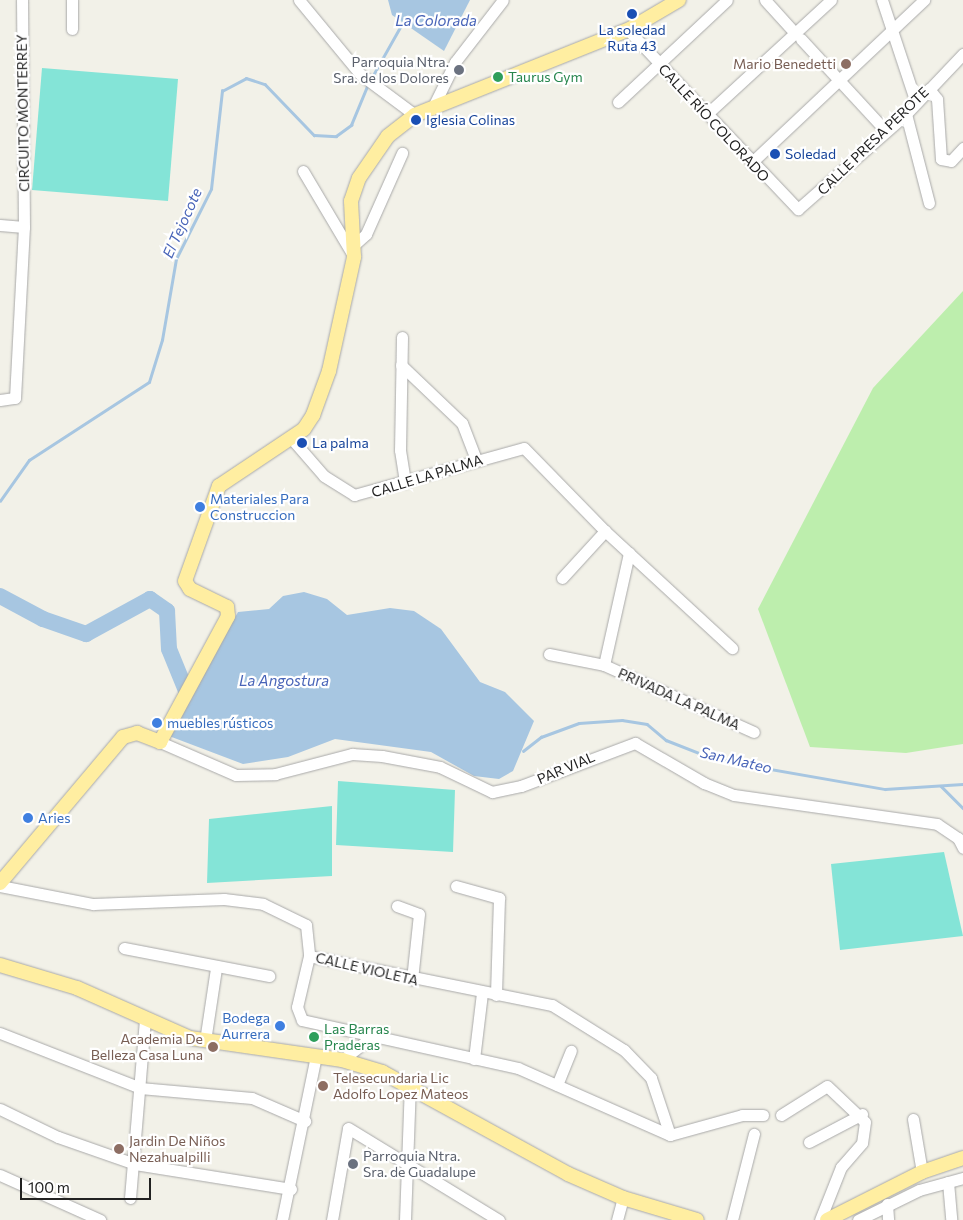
<!DOCTYPE html>
<html>
<head>
<meta charset="utf-8">
<style>
	body { margin:0 }
	#map { position:relative; width:963px; height:1220px; overflow:hidden; background:#f2f1e8; font-family:Commissioner,sans-serif }
	div>[style] { position:absolute }
	[style*='--x'] { left:calc(var(--x)*1px); top:calc(var(--y)*1px); width:calc(var(--w)*1px); rotate:calc(var(--a)*1deg) }
	.grass>* { inset:0; background:#bdeead }
	.pitch>* { inset:0; background:#84e4d7 }
	.water>* { inset:0; background:#a7c6e1 }
	.stream>* { height:2.5px; margin:-1.25px; padding:0 1.25px; transform-origin:1.25px; border-radius:1.25px; background:#a7c6e1 }
	.river>* { height:16px; margin:-8px; padding:0 8px; transform-origin:8px; border-radius:8px; background:#a7c6e1 }
	.roads { filter:drop-shadow(0 0 1px #a9a9a9) drop-shadow(0 0 1px #a9a9a9) }
	.minor>* { height:11px; margin:-5.5px; padding:0 5.5px; transform-origin:5.5px; border-radius:5.5px; background:#fff }
	.major>* { height:14px; margin:-7px; padding:0 7px; transform-origin:7px; border-radius:7px; background:#ffeea1 }
	.dots>* { width:14px; height:14px; translate:-50% -50%; box-sizing:border-box; border:2px solid #fff; border-radius:50% }
	span { translate:-50% -50%; white-space:nowrap; text-align:center; line-height:1.15; -webkit-text-stroke:4.5px #fff; paint-order:stroke }
	.transit-label { font-size:14px; color:#164399 }
	.left { translate:0 -50%; text-align:left }
	.worship-label { font-size:14px; color:#5b616d }
	.right { translate:-100% -50%; text-align:right }
	.education-label { font-size:14px; color:#785e54 }
	.leisure-label { font-size:14px; color:#27864d }
	.street-label { font-size:14px; color:#222 }
	.shop-label { font-size:14px; color:#366cbe }
	.water-label { font-size:15px; color:#4864b8; font-style:italic }
	.scale { position:absolute; left:20px; top:1178px; width:131px; height:22px; box-sizing:border-box; border:2px solid #222; border-top:0; padding-left:6px; font-size:15px; line-height:18px; white-space:nowrap; color:#222; -webkit-text-stroke:4px #fff; paint-order:stroke }
</style>
</head>
<body>
<div id="map">
	<div class="grass">
		<div style="clip-path:polygon(963px 291px,963px 744px,906px 753px,810px 747px,758px 609px,873px 388px)"></div>
	</div>
	<div class="pitch">
		<div style="clip-path:polygon(42px 68px,178px 79px,168px 201px,32px 190px)"></div>
		<div style="clip-path:polygon(338px 781px,455px 790px,453px 852px,336px 845px)"></div>
		<div style="clip-path:polygon(332px 806px,332px 876px,207px 883px,209px 819px)"></div>
		<div style="clip-path:polygon(944px 852px,963px 936px,840px 950px,831px 864px)"></div>
	</div>
	<div class="water">
		<div style="clip-path:polygon(388px 0,470px 0,444px 51px,392px 15px)"></div>
		<div style="clip-path:polygon(304px 592px,327px 599px,347px 615px,390px 608px,414px 611px,441px 629px,480px 682px,505px 692px,534px 721px,513px 771px,499px 779px,474px 776px,431px 752px,335px 739px,288px 757px,243px 764px,169px 736px,238px 612px,269px 609px,283px 596px)"></div>
	</div>
	<div class="stream">
		<div style="--x:372;--y:77;--w:63;--a:-60.6"></div>
		<div style="--x:0;--y:501;--w:50;--a:-54.7"></div>
		<div style="--x:29;--y:460;--w:143;--a:-33"></div>
		<div style="--x:149;--y:382;--w:44;--a:-72.8"></div>
		<div style="--x:162;--y:340;--w:82;--a:-80.2"></div>
		<div style="--x:176;--y:259;--w:78;--a:-63.4"></div>
		<div style="--x:211;--y:189;--w:99;--a:-83.6"></div>
		<div style="--x:222;--y:91;--w:27;--a:-28"></div>
		<div style="--x:246;--y:78;--w:20;--a:18"></div>
		<div style="--x:265;--y:84;--w:71;--a:46.1"></div>
		<div style="--x:314;--y:135;--w:22;--a:3"></div>
		<div style="--x:336;--y:136;--w:19;--a:-36"></div>
		<div style="--x:351;--y:125;--w:44;--a:-67.5"></div>
		<div style="--x:523;--y:751;--w:23;--a:-38"></div>
		<div style="--x:541;--y:737;--w:40;--a:-20.2"></div>
		<div style="--x:579;--y:723;--w:43;--a:-4"></div>
		<div style="--x:622;--y:720;--w:25;--a:9"></div>
		<div style="--x:647;--y:724;--w:25;--a:40"></div>
		<div style="--x:666;--y:740;--w:41;--a:21.5"></div>
		<div style="--x:704;--y:755;--w:50;--a:12.7"></div>
		<div style="--x:753;--y:766;--w:134;--a:9.9"></div>
		<div style="--x:885;--y:789;--w:78;--a:-3.7"></div>
		<div style="--x:941;--y:786;--w:31;--a:45"></div>
	</div>
	<div class="river">
		<div style="--x:0;--y:596;--w:49;--a:28.1"></div>
		<div style="--x:43;--y:619;--w:46;--a:19.2"></div>
		<div style="--x:86;--y:634;--w:73;--a:-28.7"></div>
		<div style="--x:150;--y:599;--w:21;--a:35"></div>
		<div style="--x:167;--y:611;--w:38;--a:87"></div>
		<div style="--x:169;--y:649;--w:53;--a:67.8"></div>
	</div>
	<div class="roads">
		<div class="minor">
			<div style="--x:72;--y:0;--w:29;--a:90"></div>
			<div style="--x:299;--y:0;--w:96;--a:50.5"></div>
			<div style="--x:360;--y:74;--w:69;--a:36.7"></div>
			<div style="--x:765;--y:0;--w:43;--a:47.8"></div>
			<div style="--x:882;--y:0;--w:108;--a:71.7"></div>
			<div style="--x:628;--y:30;--w:247;--a:46.5"></div>
			<div style="--x:798;--y:209;--w:144;--a:-41.3"></div>
			<div style="--x:906;--y:114;--w:83;--a:-46.5"></div>
			<div style="--x:801;--y:39;--w:125;--a:47.3"></div>
			<div style="--x:929;--y:89;--w:13;--a:51"></div>
			<div style="--x:937;--y:99;--w:60;--a:86.2"></div>
			<div style="--x:941;--y:159;--w:10;--a:11"></div>
			<div style="--x:951;--y:161;--w:18;--a:-47"></div>
			<div style="--x:618;--y:102;--w:149;--a:-43.1"></div>
			<div style="--x:432;--y:109;--w:52;--a:-63.9"></div>
			<div style="--x:455;--y:62;--w:78;--a:-52.3"></div>
			<div style="--x:708;--y:113;--w:167;--a:-42.6"></div>
			<div style="--x:906;--y:114;--w:92;--a:75.5"></div>
			<div style="--x:751;--y:163;--w:238;--a:-43.3"></div>
			<div style="--x:303;--y:171;--w:100;--a:59.3"></div>
			<div style="--x:0;--y:225;--w:24;--a:5"></div>
			<div style="--x:355;--y:244;--w:15;--a:-42"></div>
			<div style="--x:366;--y:234;--w:89;--a:-66"></div>
			<div style="--x:402;--y:337;--w:113;--a:91"></div>
			<div style="--x:400;--y:450;--w:33;--a:81"></div>
			<div style="--x:401;--y:365;--w:84;--a:43.6"></div>
			<div style="--x:462;--y:423;--w:40;--a:69"></div>
			<div style="--x:0;--y:400;--w:15;--a:-8"></div>
			<div style="--x:15;--y:398;--w:171;--a:-87"></div>
			<div style="--x:24;--y:227;--w:227;--a:-90.5"></div>
			<div style="--x:291;--y:438;--w:50;--a:49"></div>
			<div style="--x:324;--y:476;--w:36;--a:32"></div>
			<div style="--x:354;--y:495;--w:176;--a:-15.5"></div>
			<div style="--x:524;--y:448;--w:116;--a:45.7"></div>
			<div style="--x:605;--y:531;--w:173;--a:42.7"></div>
			<div style="--x:562;--y:578;--w:64;--a:-47.5"></div>
			<div style="--x:549;--y:654;--w:56;--a:11.3"></div>
			<div style="--x:604;--y:665;--w:164;--a:24.1"></div>
			<div style="--x:604;--y:665;--w:115;--a:-77.4"></div>
			<div style="--x:160;--y:742;--w:83;--a:23.5"></div>
			<div style="--x:236;--y:775;--w:39;--a:-1"></div>
			<div style="--x:275;--y:774;--w:80;--a:-14.6"></div>
			<div style="--x:352;--y:754;--w:30;--a:4"></div>
			<div style="--x:382;--y:756;--w:59;--a:10.7"></div>
			<div style="--x:440;--y:767;--w:58;--a:25.7"></div>
			<div style="--x:492;--y:792;--w:30;--a:-12"></div>
			<div style="--x:521;--y:786;--w:122;--a:-20.7"></div>
			<div style="--x:635;--y:743;--w:80;--a:30.1"></div>
			<div style="--x:704;--y:783;--w:32;--a:22"></div>
			<div style="--x:734;--y:795;--w:205;--a:8.1"></div>
			<div style="--x:937;--y:824;--w:25;--a:34"></div>
			<div style="--x:958;--y:838;--w:11;--a:63"></div>
			<div style="--x:0;--y:886;--w:95;--a:11"></div>
			<div style="--x:93;--y:904;--w:131;--a:-2.2"></div>
			<div style="--x:224;--y:899;--w:39;--a:7"></div>
			<div style="--x:263;--y:904;--w:48;--a:26"></div>
			<div style="--x:306;--y:925;--w:31;--a:84"></div>
			<div style="--x:309;--y:956;--w:52;--a:103.2"></div>
			<div style="--x:297;--y:1007;--w:14;--a:69"></div>
			<div style="--x:302;--y:1020;--w:221;--a:12.5"></div>
			<div style="--x:518;--y:1068;--w:166;--a:23.8"></div>
			<div style="--x:670;--y:1135;--w:75;--a:-15.5"></div>
			<div style="--x:742;--y:1115;--w:21;--a:0"></div>
			<div style="--x:456;--y:886;--w:45;--a:15.6"></div>
			<div style="--x:499;--y:898;--w:97;--a:91.8"></div>
			<div style="--x:397;--y:906;--w:23;--a:20"></div>
			<div style="--x:419;--y:914;--w:66;--a:96.1"></div>
			<div style="--x:124;--y:948;--w:148;--a:10.9"></div>
			<div style="--x:309;--y:956;--w:248;--a:11.4"></div>
			<div style="--x:552;--y:1005;--w:85;--a:32"></div>
			<div style="--x:624;--y:1050;--w:39;--a:46"></div>
			<div style="--x:651;--y:1078;--w:60;--a:71.6"></div>
			<div style="--x:0;--y:1033;--w:150;--a:21.4"></div>
			<div style="--x:140;--y:1088;--w:112;--a:5.1"></div>
			<div style="--x:252;--y:1098;--w:58;--a:23.5"></div>
			<div style="--x:205;--y:1041;--w:74;--a:-81.4"></div>
			<div style="--x:474;--y:1059;--w:66;--a:-83.1"></div>
			<div style="--x:342;--y:1060;--w:34;--a:-38"></div>
			<div style="--x:557;--y:1085;--w:37;--a:-68"></div>
			<div style="--x:0;--y:1109;--w:64;--a:25.8"></div>
			<div style="--x:58;--y:1137;--w:82;--a:19.3"></div>
			<div style="--x:135;--y:1164;--w:158;--a:9.1"></div>
			<div style="--x:781;--y:1115;--w:54;--a:-32.2"></div>
			<div style="--x:827;--y:1086;--w:52;--a:43.5"></div>
			<div style="--x:865;--y:1122;--w:21;--a:98"></div>
			<div style="--x:862;--y:1143;--w:32;--a:131"></div>
			<div style="--x:841;--y:1167;--w:57;--a:111.6"></div>
			<div style="--x:913;--y:1119;--w:54;--a:80.4"></div>
			<div style="--x:809;--y:1142;--w:60;--a:-27.8"></div>
			<div style="--x:0;--y:1175;--w:110;--a:24.2"></div>
			<div style="--x:948;--y:1182;--w:38;--a:85"></div>
			<div style="--x:130;--y:1198;--w:180;--a:-85.2"></div>
			<div style="--x:887;--y:1204;--w:16;--a:86"></div>
			<div style="--x:282;--y:1220;--w:167;--a:-78.3"></div>
			<div style="--x:332;--y:1220;--w:93;--a:-80.1"></div>
			<div style="--x:348;--y:1128;--w:177;--a:31.4"></div>
			<div style="--x:405;--y:1220;--w:135;--a:-87.9"></div>
			<div style="--x:617;--y:1220;--w:23;--a:-75"></div>
			<div style="--x:732;--y:1220;--w:89;--a:-75.7"></div>
			<div style="--x:858;--y:1220;--w:68;--a:-26.2"></div>
			<div style="--x:919;--y:1190;--w:46;--a:-15.3"></div>
		</div>
		<div class="major">
			<div style="--x:0;--y:883;--w:191;--a:-49.9"></div>
			<div style="--x:123;--y:737;--w:15;--a:-16"></div>
			<div style="--x:137;--y:733;--w:25;--a:21"></div>
			<div style="--x:160;--y:742;--w:143;--a:-61.6"></div>
			<div style="--x:228;--y:616;--w:9;--a:-96"></div>
			<div style="--x:227;--y:607;--w:41;--a:-154.1"></div>
			<div style="--x:190;--y:589;--w:9;--a:-122"></div>
			<div style="--x:185;--y:581;--w:101;--a:-70.3"></div>
			<div style="--x:219;--y:486;--w:102;--a:-33.8"></div>
			<div style="--x:304;--y:429;--w:17;--a:-57"></div>
			<div style="--x:313;--y:415;--w:47;--a:-70"></div>
			<div style="--x:329;--y:371;--w:117;--a:-77.6"></div>
			<div style="--x:354;--y:257;--w:56;--a:-93.1"></div>
			<div style="--x:351;--y:201;--w:24;--a:-71"></div>
			<div style="--x:359;--y:178;--w:51;--a:-55.4"></div>
			<div style="--x:388;--y:136;--w:34;--a:-38"></div>
			<div style="--x:415;--y:115;--w:229;--a:-21.8"></div>
			<div style="--x:628;--y:30;--w:59;--a:-30.5"></div>
			<div style="--x:0;--y:965;--w:80;--a:16.6"></div>
			<div style="--x:77;--y:988;--w:124;--a:23.9"></div>
			<div style="--x:190;--y:1038;--w:154;--a:8.2"></div>
			<div style="--x:342;--y:1060;--w:42;--a:16.7"></div>
			<div style="--x:382;--y:1072;--w:212;--a:28.7"></div>
			<div style="--x:568;--y:1174;--w:60;--a:23.6"></div>
			<div style="--x:623;--y:1198;--w:77;--a:16.6"></div>
			<div style="--x:827;--y:1220;--w:106;--a:-26.8"></div>
			<div style="--x:922;--y:1172;--w:43;--a:-18.9"></div>
		</div>
	</div>
	<div class="dots">
		<div style="left:632px;top:14px;background:#1a4fb4"></div>
		<div style="left:846px;top:64px;background:#8d6e63"></div>
		<div style="left:459px;top:70px;background:#6b7280"></div>
		<div style="left:498px;top:77px;background:#2e9e5b"></div>
		<div style="left:416px;top:120px;background:#1a4fb4"></div>
		<div style="left:775px;top:154px;background:#1a4fb4"></div>
		<div style="left:302px;top:443px;background:#1a4fb4"></div>
		<div style="left:200px;top:507px;background:#3f7fe0"></div>
		<div style="left:157px;top:723px;background:#3f7fe0"></div>
		<div style="left:28px;top:818px;background:#3f7fe0"></div>
		<div style="left:280px;top:1026px;background:#3f7fe0"></div>
		<div style="left:314px;top:1037px;background:#2e9e5b"></div>
		<div style="left:213px;top:1047px;background:#8d6e63"></div>
		<div style="left:323px;top:1086px;background:#8d6e63"></div>
		<div style="left:119px;top:1149px;background:#8d6e63"></div>
		<div style="left:353px;top:1164px;background:#6b7280"></div>
	</div>
	<div class="transit-label">
		<span style="left:632px;top:38px">La soledad<br>Ruta 43</span>
		<span class="left" style="left:426px;top:120px">Iglesia Colinas</span>
		<span class="left" style="left:785px;top:154px">Soledad</span>
		<span class="left" style="left:312px;top:443px">La palma</span>
	</div>
	<div class="worship-label">
		<span class="right" style="left:449px;top:70px">Parroquia Ntra.<br>Sra. de los Dolores</span>
		<span class="left" style="left:363px;top:1164px">Parroquia Ntra.<br>Sra. de Guadalupe</span>
	</div>
	<div class="education-label">
		<span class="right" style="left:836px;top:64px">Mario Benedetti</span>
		<span class="right" style="left:203px;top:1047px">Academia De<br>Belleza Casa Luna</span>
		<span class="left" style="left:333px;top:1086px">Telesecundaria Lic<br>Adolfo Lopez Mateos</span>
		<span class="left" style="left:129px;top:1149px">Jardin De Niños<br>Nezahualpilli</span>
	</div>
	<div class="leisure-label">
		<span class="left" style="left:508px;top:77px">Taurus Gym</span>
		<span class="left" style="left:324px;top:1037px">Las Barras<br>Praderas</span>
	</div>
	<div class="street-label">
		<span style="left:23px;top:113px;rotate:-91deg">CIRCUITO MONTERREY</span>
		<span style="left:714px;top:123px;rotate:47deg">CALLE RÍO COLORADO</span>
		<span style="left:873px;top:141px;rotate:-44deg">CALLE PRESA PEROTE</span>
		<span style="left:427px;top:476px;rotate:-17deg">CALLE LA PALMA</span>
		<span style="left:679px;top:699px;rotate:24deg">PRIVADA LA PALMA</span>
		<span style="left:566px;top:768px;rotate:-23deg">PAR VIAL</span>
		<span style="left:367px;top:969px;rotate:13deg">CALLE VIOLETA</span>
	</div>
	<div class="shop-label">
		<span class="left" style="left:210px;top:507px">Materiales Para<br>Construccion</span>
		<span class="left" style="left:167px;top:723px">muebles rústicos</span>
		<span class="left" style="left:38px;top:818px">Aries</span>
		<span class="right" style="left:270px;top:1026px">Bodega<br>Aurrera</span>
	</div>
	<div class="water-label">
		<span style="left:436px;top:21px">La Colorada</span>
		<span style="left:182px;top:223px;rotate:-66deg">El Tejocote</span>
		<span style="left:284px;top:681px">La Angostura</span>
		<span style="left:736px;top:760px;rotate:13deg">San Mateo</span>
	</div>
	<div class="scale">100 m</div>
</div>
</body>
</html>
